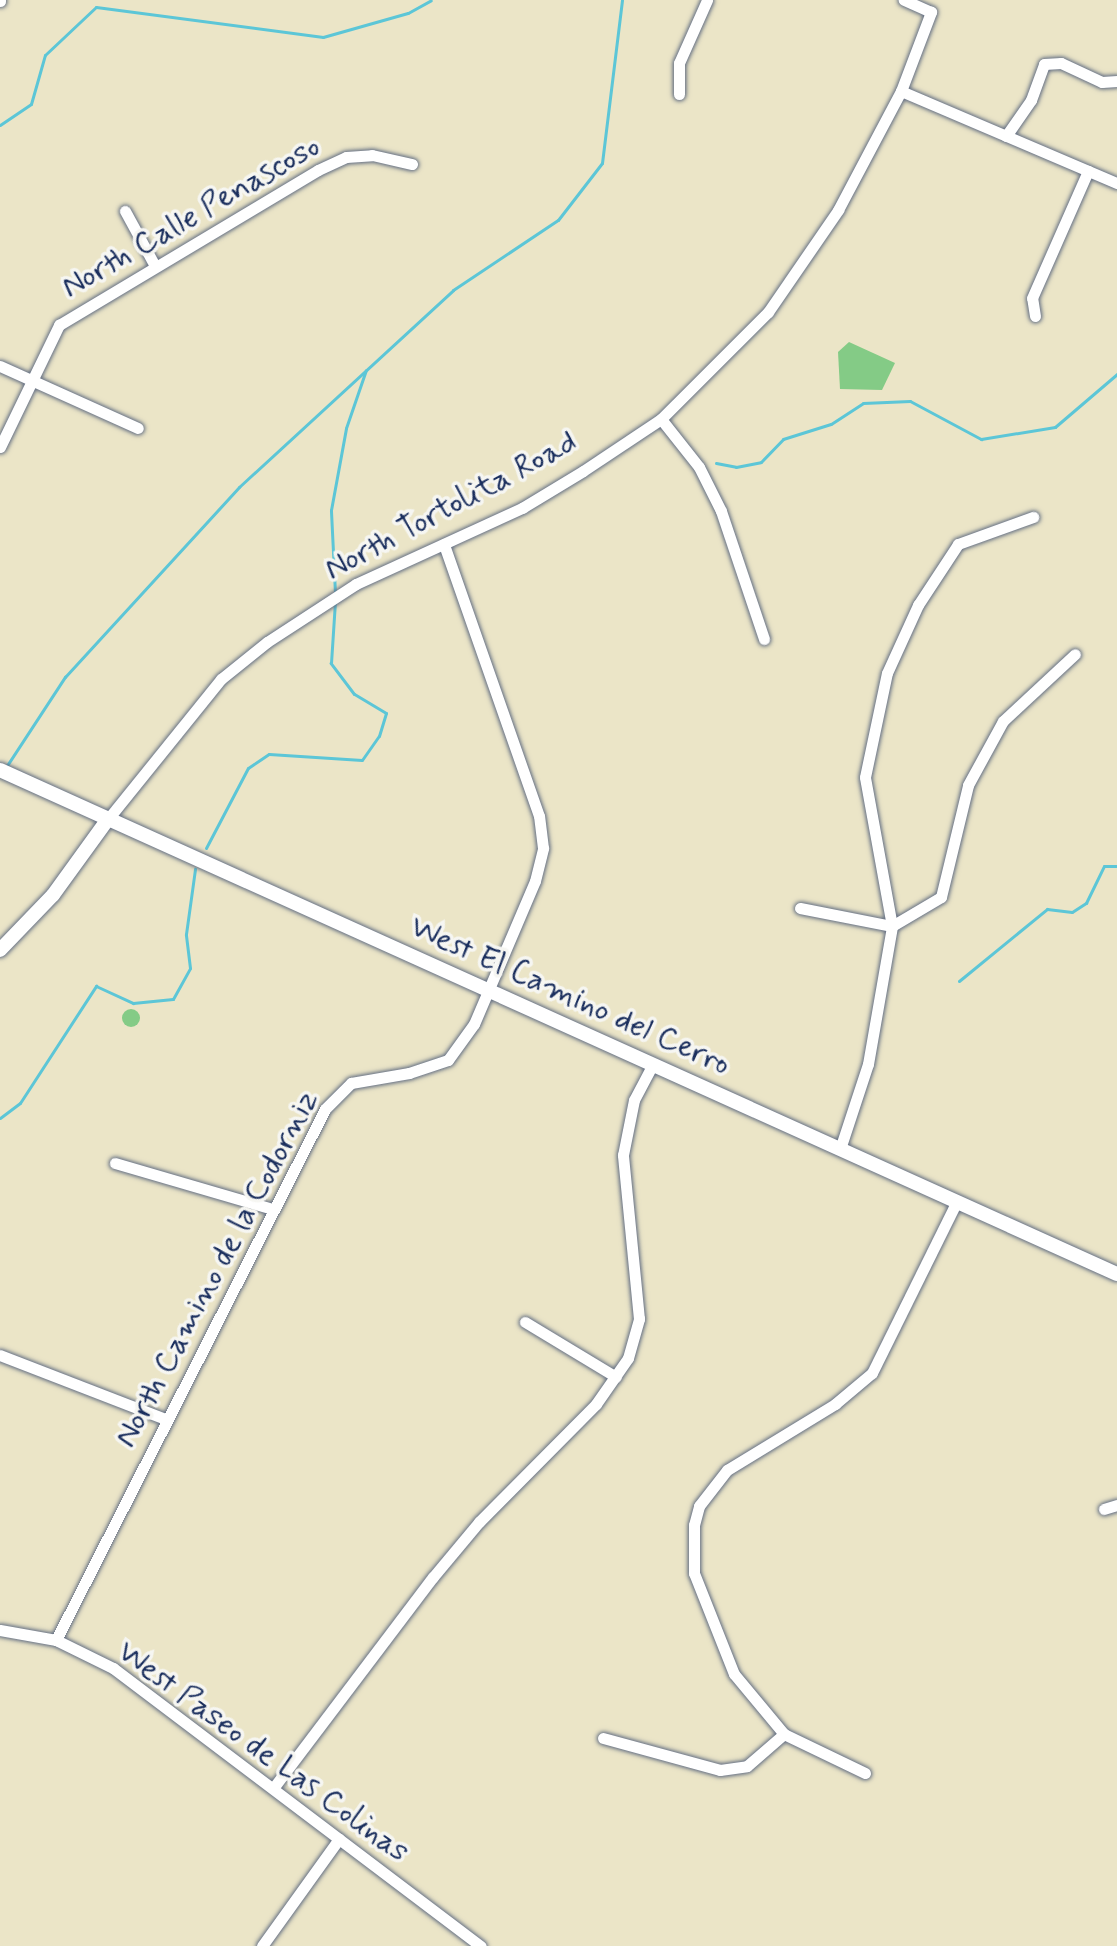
<!DOCTYPE html>
<html>
<head>
<meta charset="utf-8">
<style>
	body { margin:0 }
	#map { position:relative; width:1117px; height:1946px; overflow:hidden; background:#ebe5c7; font-family:Mynerve,sans-serif }
	div>[style] { position:absolute }
	[style*='--x'] { left:calc(var(--x)*1px); top:calc(var(--y)*1px); width:calc(var(--w)*1px); rotate:calc(var(--a)*1deg) }
	.green>* { inset:0; background:#84cb86 }
	.round { border-radius:50% }
	.stream>* { height:3px; margin:-1.5px; padding:0 1.5px; transform-origin:1.5px; border-radius:1.5px; background:#5cc6d7 }
	.roads { filter:drop-shadow(0 0 2px #646f83) drop-shadow(0 0 2px #646f83) }
	.minor>* { height:11px; margin:-5.5px; padding:0 5.5px; transform-origin:5.5px; border-radius:5.5px; background:#fff }
	.tertiary>* { height:14px; margin:-7px; padding:0 7px; transform-origin:7px; border-radius:7px; background:#fff }
	span { translate:-50% -50%; white-space:nowrap; text-align:center; line-height:1.15; -webkit-text-stroke:7px #f6f6f2; paint-order:stroke }
	.street-label { font-size:32px; color:#1b2f5e }
</style>
</head>
<body>
<div id="map">
	<div class="green">
		<div style="clip-path:polygon(849px 342px,895px 363px,882px 390px,840px 389px,838px 352px)"></div>
		<div class="round" style="left:122px;top:1009px;width:18px;height:18px"></div>
	</div>
	<div class="stream">
		<div style="--x:0;--y:125;--w:37;--a:-34"></div>
		<div style="--x:31;--y:104;--w:51;--a:-74.1"></div>
		<div style="--x:45;--y:55;--w:70;--a:-43.3"></div>
		<div style="--x:96;--y:7;--w:229;--a:7.5"></div>
		<div style="--x:323;--y:37;--w:88;--a:-15.8"></div>
		<div style="--x:408;--y:13;--w:26;--a:-29"></div>
		<div style="--x:716;--y:463;--w:20;--a:11"></div>
		<div style="--x:736;--y:467;--w:25;--a:-11"></div>
		<div style="--x:761;--y:462;--w:32;--a:-46"></div>
		<div style="--x:783;--y:439;--w:50;--a:-17.4"></div>
		<div style="--x:831;--y:424;--w:38;--a:-33"></div>
		<div style="--x:863;--y:403;--w:47;--a:-2.4"></div>
		<div style="--x:910;--y:401;--w:81;--a:28.2"></div>
		<div style="--x:981;--y:439;--w:75;--a:-9.2"></div>
		<div style="--x:1055;--y:427;--w:82;--a:-40.5"></div>
		<div style="--x:335;--y:593;--w:83;--a:-92.8"></div>
		<div style="--x:331;--y:510;--w:83;--a:-79.6"></div>
		<div style="--x:346;--y:428;--w:61;--a:-71"></div>
		<div style="--x:6;--y:767;--w:108;--a:-56.8"></div>
		<div style="--x:65;--y:677;--w:258;--a:-47.5"></div>
		<div style="--x:239;--y:487;--w:291;--a:-42.6"></div>
		<div style="--x:453;--y:290;--w:126;--a:-33.7"></div>
		<div style="--x:558;--y:220;--w:72;--a:-52.3"></div>
		<div style="--x:602;--y:163;--w:164;--a:-83"></div>
		<div style="--x:206;--y:848;--w:90;--a:-62.3"></div>
		<div style="--x:248;--y:768;--w:25;--a:-34"></div>
		<div style="--x:269;--y:754;--w:93;--a:3.7"></div>
		<div style="--x:362;--y:760;--w:29;--a:-55"></div>
		<div style="--x:379;--y:736;--w:24;--a:-73"></div>
		<div style="--x:386;--y:713;--w:37;--a:-149"></div>
		<div style="--x:354;--y:694;--w:39;--a:-127"></div>
		<div style="--x:331;--y:663;--w:62;--a:-86.3"></div>
		<div style="--x:959;--y:981;--w:114;--a:-39.3"></div>
		<div style="--x:1047;--y:909;--w:25;--a:7"></div>
		<div style="--x:1072;--y:912;--w:17;--a:-33"></div>
		<div style="--x:1086;--y:903;--w:41;--a:-64.1"></div>
		<div style="--x:1104;--y:866;--w:13;--a:0"></div>
		<div style="--x:0;--y:1118;--w:25;--a:-37"></div>
		<div style="--x:20;--y:1103;--w:140;--a:-57"></div>
		<div style="--x:96;--y:986;--w:41;--a:24.7"></div>
		<div style="--x:133;--y:1003;--w:40;--a:-5.7"></div>
		<div style="--x:173;--y:999;--w:35;--a:-61"></div>
		<div style="--x:190;--y:968;--w:34;--a:-97"></div>
		<div style="--x:186;--y:934;--w:66;--a:-82.1"></div>
	</div>
	<div class="roads">
		<div class="minor">
			<div style="--x:0;--y:1;--w:1;--a:-90"></div>
			<div style="--x:901;--y:91;--w:235;--a:23.1"></div>
			<div style="--x:679;--y:94;--w:31;--a:-90"></div>
			<div style="--x:679;--y:63;--w:69;--a:-66"></div>
			<div style="--x:1006;--y:136;--w:44;--a:-55.2"></div>
			<div style="--x:1031;--y:100;--w:38;--a:-70"></div>
			<div style="--x:1044;--y:64;--w:17;--a:-3"></div>
			<div style="--x:1061;--y:63;--w:45;--a:24.9"></div>
			<div style="--x:1102;--y:82;--w:15;--a:-4"></div>
			<div style="--x:125;--y:211;--w:63;--a:61.4"></div>
			<div style="--x:1035;--y:316;--w:18;--a:-99"></div>
			<div style="--x:1032;--y:298;--w:139;--a:-66.2"></div>
			<div style="--x:0;--y:366;--w:151;--a:24.2"></div>
			<div style="--x:661;--y:419;--w:61;--a:51.6"></div>
			<div style="--x:699;--y:467;--w:49;--a:63.4"></div>
			<div style="--x:721;--y:511;--w:135;--a:71.4"></div>
			<div style="--x:0;--y:447;--w:136;--a:-64.2"></div>
			<div style="--x:59;--y:325;--w:302;--a:-30.9"></div>
			<div style="--x:318;--y:170;--w:31;--a:-25"></div>
			<div style="--x:346;--y:157;--w:26;--a:-4"></div>
			<div style="--x:372;--y:155;--w:41;--a:12.7"></div>
			<div style="--x:108;--y:819;--w:180;--a:-51.1"></div>
			<div style="--x:221;--y:679;--w:59;--a:-38.8"></div>
			<div style="--x:267;--y:642;--w:106;--a:-33.1"></div>
			<div style="--x:356;--y:584;--w:183;--a:-24.6"></div>
			<div style="--x:522;--y:508;--w:71;--a:-31.2"></div>
			<div style="--x:583;--y:471;--w:94;--a:-33.7"></div>
			<div style="--x:661;--y:419;--w:151;--a:-45"></div>
			<div style="--x:768;--y:312;--w:124;--a:-55.5"></div>
			<div style="--x:838;--y:210;--w:135;--a:-62.1"></div>
			<div style="--x:901;--y:91;--w:85;--a:-69.2"></div>
			<div style="--x:931;--y:12;--w:30;--a:-156"></div>
			<div style="--x:800;--y:908;--w:94;--a:11.1"></div>
			<div style="--x:892;--y:926;--w:57;--a:-30.6"></div>
			<div style="--x:941;--y:897;--w:115;--a:-76.4"></div>
			<div style="--x:968;--y:785;--w:73;--a:-61.3"></div>
			<div style="--x:1003;--y:721;--w:98;--a:-42.9"></div>
			<div style="--x:840;--y:1149;--w:89;--a:-71.8"></div>
			<div style="--x:868;--y:1064;--w:140;--a:-80.1"></div>
			<div style="--x:892;--y:926;--w:151;--a:-100.3"></div>
			<div style="--x:865;--y:777;--w:106;--a:-78.1"></div>
			<div style="--x:887;--y:673;--w:75;--a:-65.5"></div>
			<div style="--x:918;--y:605;--w:73;--a:-56.7"></div>
			<div style="--x:958;--y:544;--w:80;--a:-19.8"></div>
			<div style="--x:115;--y:1163;--w:164;--a:16.3"></div>
			<div style="--x:525;--y:1322;--w:106;--a:31.1"></div>
			<div style="--x:0;--y:1355;--w:177;--a:21.2"></div>
			<div style="--x:1104;--y:1509;--w:14;--a:-17"></div>
			<div style="--x:0;--y:1630;--w:57;--a:10.1"></div>
			<div style="--x:56;--y:1640;--w:64;--a:26.2"></div>
			<div style="--x:113;--y:1668;--w:461;--a:37.1"></div>
			<div style="--x:56;--y:1640;--w:595;--a:-63.13"></div>
			<div style="--x:325;--y:1109;--w:37;--a:-45"></div>
			<div style="--x:351;--y:1083;--w:59;--a:-9.8"></div>
			<div style="--x:409;--y:1073;--w:41;--a:-18.4"></div>
			<div style="--x:448;--y:1060;--w:44;--a:-54.2"></div>
			<div style="--x:474;--y:1024;--w:155;--a:-66.9"></div>
			<div style="--x:535;--y:881;--w:34;--a:-76"></div>
			<div style="--x:543;--y:848;--w:32;--a:-97"></div>
			<div style="--x:539;--y:816;--w:288;--a:-109.3"></div>
			<div style="--x:603;--y:1738;--w:121;--a:15.3"></div>
			<div style="--x:720;--y:1770;--w:27;--a:-8"></div>
			<div style="--x:747;--y:1766;--w:49;--a:-40.9"></div>
			<div style="--x:865;--y:1773;--w:90;--a:-154.3"></div>
			<div style="--x:784;--y:1734;--w:78;--a:-129.8"></div>
			<div style="--x:734;--y:1674;--w:109;--a:-111.6"></div>
			<div style="--x:694;--y:1573;--w:48;--a:-90"></div>
			<div style="--x:694;--y:1525;--w:20;--a:-75"></div>
			<div style="--x:699;--y:1506;--w:46;--a:-52.1"></div>
			<div style="--x:727;--y:1470;--w:127;--a:-31.4"></div>
			<div style="--x:835;--y:1404;--w:48;--a:-40"></div>
			<div style="--x:872;--y:1373;--w:192;--a:-63.7"></div>
			<div style="--x:274;--y:1787;--w:263;--a:-52.9"></div>
			<div style="--x:433;--y:1577;--w:72;--a:-50.1"></div>
			<div style="--x:479;--y:1522;--w:166;--a:-45.2"></div>
			<div style="--x:596;--y:1404;--w:56;--a:-55.2"></div>
			<div style="--x:628;--y:1358;--w:41;--a:-74.2"></div>
			<div style="--x:639;--y:1319;--w:165;--a:-95.6"></div>
			<div style="--x:623;--y:1155;--w:56;--a:-78.7"></div>
			<div style="--x:634;--y:1100;--w:41;--a:-62.2"></div>
			<div style="--x:262;--y:1946;--w:132;--a:-54.3"></div>
		</div>
		<div class="tertiary">
			<div style="--x:0;--y:770;--w:1225;--a:24.29"></div>
			<div style="--x:0;--y:950;--w:76;--a:-46.1"></div>
			<div style="--x:53;--y:895;--w:94;--a:-54.1"></div>
		</div>
	</div>
	<div class="street-label">
		<span style="left:191px;top:217px;rotate:-30deg">North Calle Penascoso</span>
		<span style="left:451px;top:506px;rotate:-28deg">North Tortolita Road</span>
		<span style="left:570px;top:996px;rotate:24deg">West El Camino del Cerro</span>
		<span style="left:217px;top:1269px;rotate:-62deg">North Camino de la Codorniz</span>
		<span style="left:263px;top:1752px;rotate:36deg">West Paseo de Las Colinas</span>
	</div>
</div>
</body>
</html>
